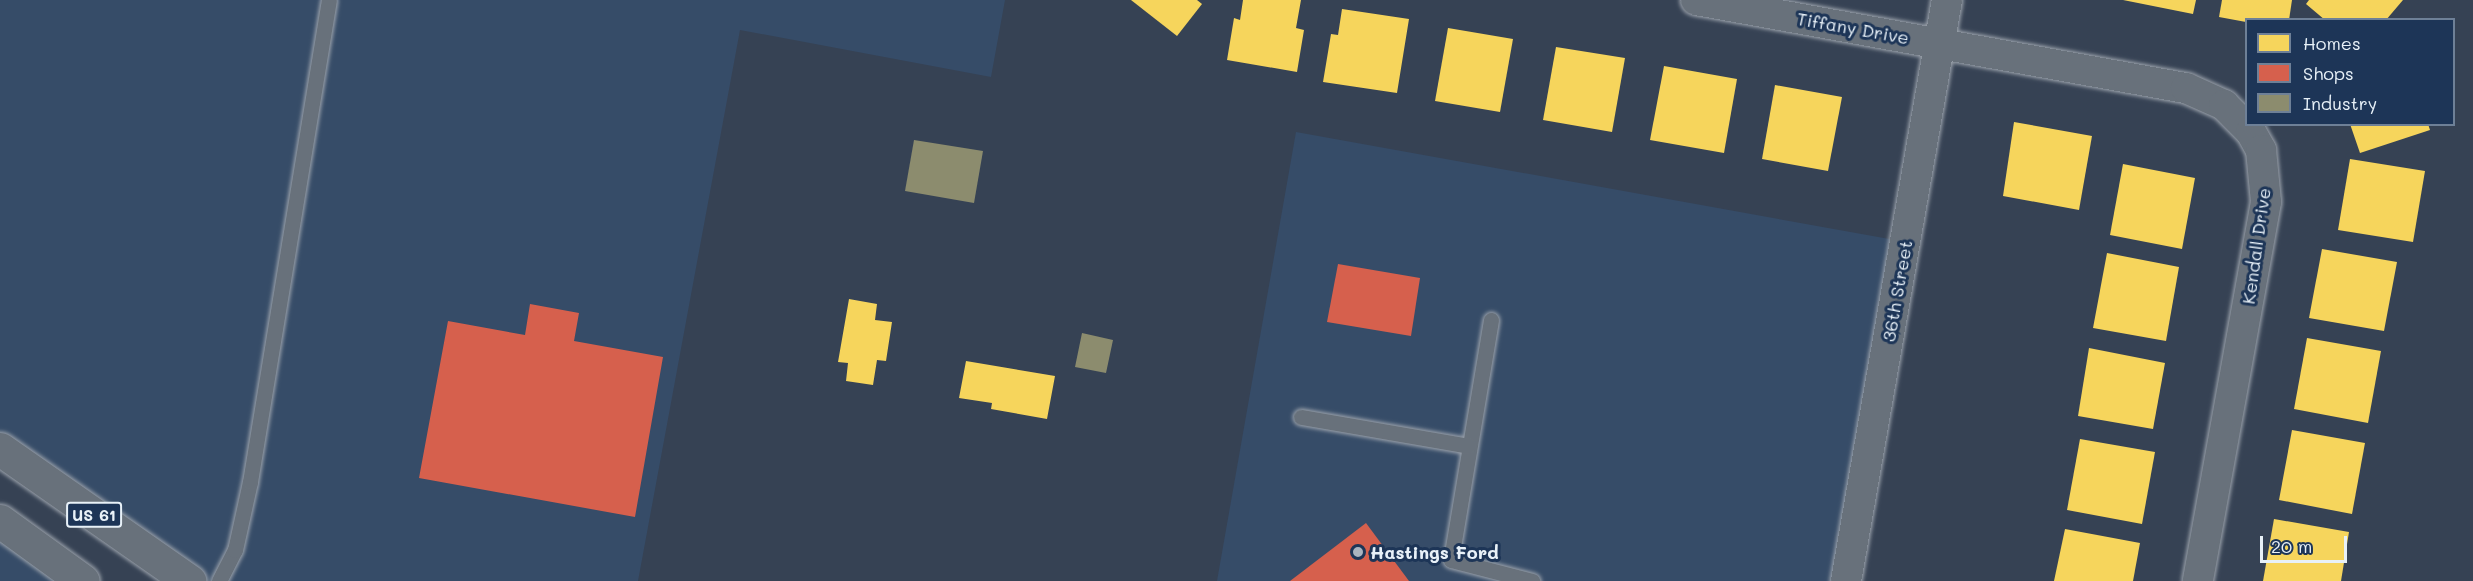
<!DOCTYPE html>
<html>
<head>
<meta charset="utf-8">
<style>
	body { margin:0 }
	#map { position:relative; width:2473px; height:581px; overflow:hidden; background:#364254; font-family:Mali,sans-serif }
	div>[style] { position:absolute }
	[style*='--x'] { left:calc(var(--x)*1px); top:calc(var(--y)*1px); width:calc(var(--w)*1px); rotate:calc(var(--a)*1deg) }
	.built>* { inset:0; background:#364c68 }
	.homes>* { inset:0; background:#f6d55c }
	.shops>* { inset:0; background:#d6604d }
	.industry>* { inset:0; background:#8c8c6e }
	.roads { filter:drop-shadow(0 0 2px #9ba2ab) drop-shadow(0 0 2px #9ba2ab) }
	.service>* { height:15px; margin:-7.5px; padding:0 7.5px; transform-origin:7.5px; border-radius:7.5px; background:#68717b }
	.minor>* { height:30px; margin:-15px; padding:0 15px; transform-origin:15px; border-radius:15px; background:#68717b }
	.trunk>* { height:33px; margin:-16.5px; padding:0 16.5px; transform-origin:16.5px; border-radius:16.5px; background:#68717b }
	.dots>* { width:16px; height:16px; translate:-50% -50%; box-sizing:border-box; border:3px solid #1d3557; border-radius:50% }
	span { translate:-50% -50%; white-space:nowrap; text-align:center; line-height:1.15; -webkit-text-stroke:6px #1d3557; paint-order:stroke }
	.shield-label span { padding:2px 4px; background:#1d3557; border:2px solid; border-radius:4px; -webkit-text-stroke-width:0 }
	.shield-label { font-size:16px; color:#e8f1f8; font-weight:700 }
	.street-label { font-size:18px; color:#e8f1f8 }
	.poi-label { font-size:18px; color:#e8f1f8; font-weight:700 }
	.left { translate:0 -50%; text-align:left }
	.legend { position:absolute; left:2245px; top:18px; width:210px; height:108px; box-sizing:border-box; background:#1d3557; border:2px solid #6e8097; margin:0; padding:8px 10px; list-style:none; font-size:18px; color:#e8f1f8 }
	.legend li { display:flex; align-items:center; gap:12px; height:30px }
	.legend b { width:30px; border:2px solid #6e8097 }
	.scale { position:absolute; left:2260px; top:536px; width:87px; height:27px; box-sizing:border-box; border:3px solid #e8f1f8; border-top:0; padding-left:8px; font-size:18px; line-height:21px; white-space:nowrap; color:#e8f1f8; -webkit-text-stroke:4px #1d3557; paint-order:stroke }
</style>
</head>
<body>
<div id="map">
	<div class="built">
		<div style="clip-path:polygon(0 0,1005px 0,991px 77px,740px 30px,638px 581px,188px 581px,0 449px)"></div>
		<div style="clip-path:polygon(1296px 132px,1906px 242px,1846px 581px,1217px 581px)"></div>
		<div style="clip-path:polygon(0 521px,83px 581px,0 581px)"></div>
	</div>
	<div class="homes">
		<div style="clip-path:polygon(1131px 0,1197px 0,1202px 4px,1177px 36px)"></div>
		<div style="clip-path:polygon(1243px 0,1301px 0,1296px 28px,1304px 30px,1297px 72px,1227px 60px,1234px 18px,1240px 20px)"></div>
		<div style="clip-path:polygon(2123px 0,2196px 0,2193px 14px)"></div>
		<div style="clip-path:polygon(2222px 0,2292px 0,2289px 20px,2246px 22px,2219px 17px)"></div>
		<div style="clip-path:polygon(2309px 0,2403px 0,2386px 20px,2325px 20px,2306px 4px)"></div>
		<div style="clip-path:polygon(1342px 9px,1409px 19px,1397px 93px,1323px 82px,1331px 34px,1338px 35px)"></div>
		<div style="clip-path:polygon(1448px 28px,1513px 39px,1500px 112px,1435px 101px)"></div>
		<div style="clip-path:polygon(1556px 47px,1625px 58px,1612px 132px,1543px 120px)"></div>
		<div style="clip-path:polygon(1664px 66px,1737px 79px,1724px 153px,1650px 140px)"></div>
		<div style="clip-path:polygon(1775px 85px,1842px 97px,1828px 171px,1762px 159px)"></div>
		<div style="clip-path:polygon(2014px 122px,2092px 136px,2079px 210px,2003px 196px)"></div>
		<div style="clip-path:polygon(2350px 124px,2428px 124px,2430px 130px,2360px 153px)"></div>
		<div style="clip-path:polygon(2350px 159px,2425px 171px,2413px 242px,2338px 230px)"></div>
		<div style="clip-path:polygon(2123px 164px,2195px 178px,2182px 249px,2110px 235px)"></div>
		<div style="clip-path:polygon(2322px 249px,2397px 262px,2384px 331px,2309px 318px)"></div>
		<div style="clip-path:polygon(2107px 253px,2179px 267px,2166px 341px,2093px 328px)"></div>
		<div style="clip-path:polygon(849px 299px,877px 304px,875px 320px,892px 322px,886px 361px,877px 360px,873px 385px,846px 381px,848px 363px,838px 362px)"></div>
		<div style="clip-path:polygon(2307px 338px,2381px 351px,2368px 423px,2294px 409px)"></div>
		<div style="clip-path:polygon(2089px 348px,2165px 363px,2153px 429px,2078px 416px)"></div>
		<div style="clip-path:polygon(966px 361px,1055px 376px,1047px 419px,991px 409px,992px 403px,959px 398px)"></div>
		<div style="clip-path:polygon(2292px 430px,2365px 443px,2352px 514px,2279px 500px)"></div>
		<div style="clip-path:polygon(2080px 439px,2155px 452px,2142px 524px,2067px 510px)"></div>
		<div style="clip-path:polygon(2274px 519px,2349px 532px,2341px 581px,2263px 581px)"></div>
		<div style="clip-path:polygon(2065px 529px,2140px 543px,2133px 581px,2054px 581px)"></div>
	</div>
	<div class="shops">
		<div style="clip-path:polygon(1338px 264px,1420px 278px,1411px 336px,1327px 322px)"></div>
		<div style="clip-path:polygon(530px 304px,579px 313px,574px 341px,663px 357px,635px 517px,419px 478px,448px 321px,525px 335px)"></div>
		<div style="clip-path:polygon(1366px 523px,1409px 581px,1290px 581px)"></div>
	</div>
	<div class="industry">
		<div style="clip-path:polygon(914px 140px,983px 151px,974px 203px,905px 191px)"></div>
		<div style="clip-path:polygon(1082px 333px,1113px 340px,1106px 373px,1075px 367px)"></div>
	</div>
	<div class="roads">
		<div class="service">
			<div style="--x:1491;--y:320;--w:243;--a:99.5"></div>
			<div style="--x:1451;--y:560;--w:84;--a:14.5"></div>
			<div style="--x:1301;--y:417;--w:170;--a:9.8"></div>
			<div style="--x:219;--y:581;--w:35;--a:-63"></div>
			<div style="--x:235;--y:550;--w:70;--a:-77.6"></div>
			<div style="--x:250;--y:482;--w:488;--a:-80.7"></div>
		</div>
		<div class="minor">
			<div style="--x:1696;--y:0;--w:498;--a:10.2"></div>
			<div style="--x:2186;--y:88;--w:42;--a:24.1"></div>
			<div style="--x:2224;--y:105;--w:38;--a:45"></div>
			<div style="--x:2251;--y:132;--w:21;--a:61"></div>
			<div style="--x:2261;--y:150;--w:52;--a:84.5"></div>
			<div style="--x:2266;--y:202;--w:385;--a:100.2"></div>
			<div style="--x:1846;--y:581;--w:590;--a:-80.14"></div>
		</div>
		<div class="trunk">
			<div style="--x:0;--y:449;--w:231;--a:34.9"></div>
			<div style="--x:0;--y:521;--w:102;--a:35.9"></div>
		</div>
	</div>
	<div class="dots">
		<div style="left:1358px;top:552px;background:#aab4bf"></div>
	</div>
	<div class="shield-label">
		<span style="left:94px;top:515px">US 61</span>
	</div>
	<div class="street-label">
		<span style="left:1853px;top:28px;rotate:10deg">Tiffany Drive</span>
		<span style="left:2256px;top:246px;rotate:-82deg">Kendall Drive</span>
		<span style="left:1897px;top:291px;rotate:-80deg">36th Street</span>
	</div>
	<div class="poi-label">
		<span class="left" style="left:1370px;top:552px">Hastings Ford</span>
	</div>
	<ul class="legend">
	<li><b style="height:16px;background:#f6d55c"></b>Homes</li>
	<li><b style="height:16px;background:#d6604d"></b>Shops</li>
	<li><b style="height:16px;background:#8c8c6e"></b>Industry</li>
	</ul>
	<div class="scale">20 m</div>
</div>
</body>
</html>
